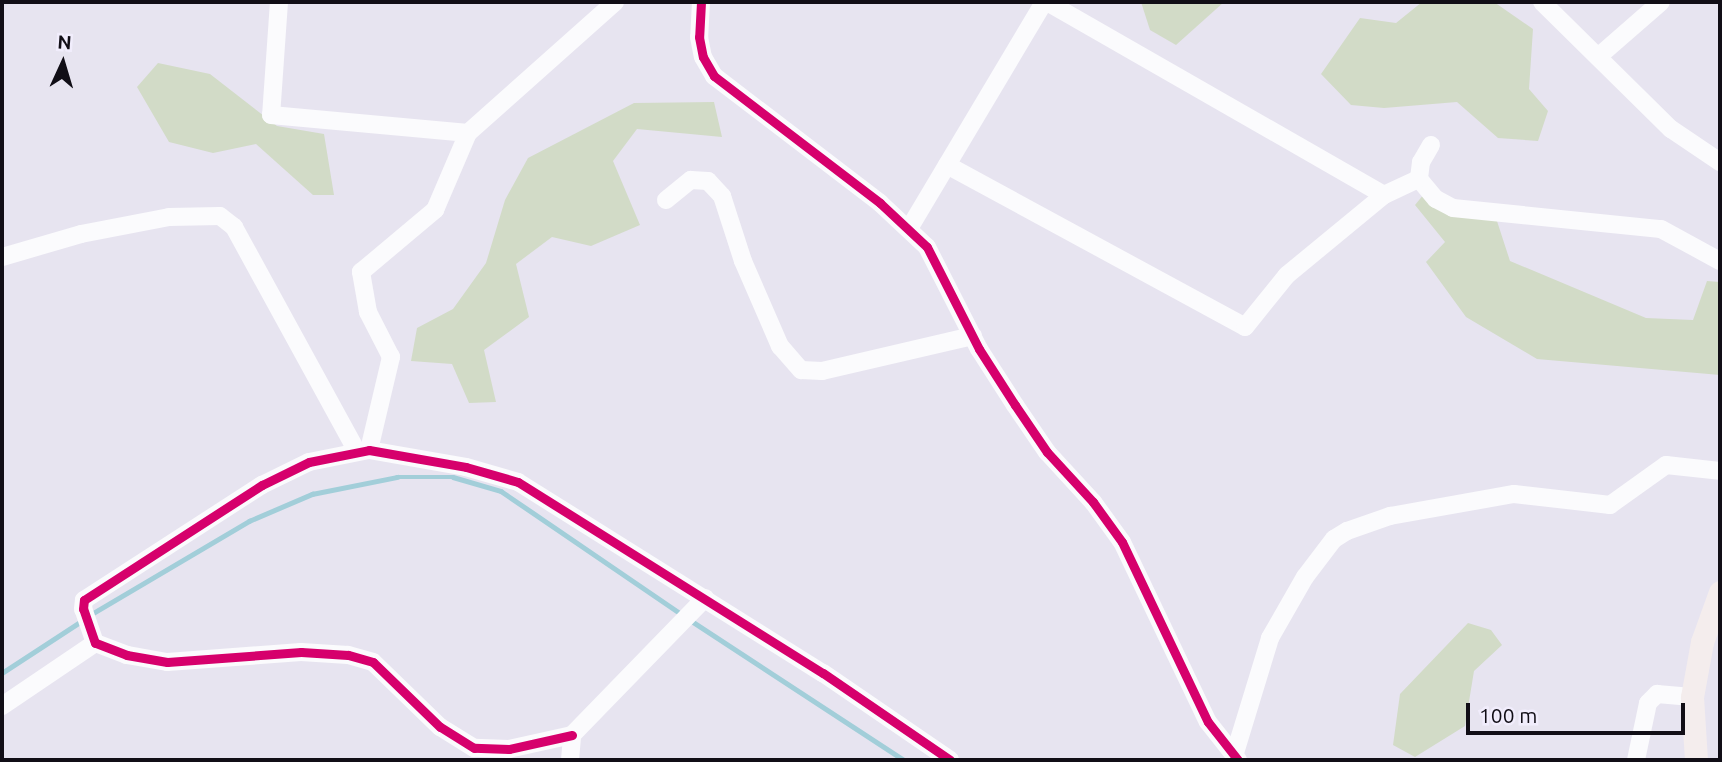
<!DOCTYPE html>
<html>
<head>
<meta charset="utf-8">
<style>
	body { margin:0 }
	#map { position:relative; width:1722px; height:762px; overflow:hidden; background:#e7e4f0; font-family:Ubuntu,sans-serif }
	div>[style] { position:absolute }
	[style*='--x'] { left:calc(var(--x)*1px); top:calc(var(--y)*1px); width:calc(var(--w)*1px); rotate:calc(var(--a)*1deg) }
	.green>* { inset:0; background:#d2dbc7 }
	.stream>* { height:4.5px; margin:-2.25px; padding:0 2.25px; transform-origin:2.25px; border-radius:2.25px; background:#a2ced9 }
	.minor>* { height:18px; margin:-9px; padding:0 9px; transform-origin:9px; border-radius:9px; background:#fbfbfd }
	.major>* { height:23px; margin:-11.5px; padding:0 11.5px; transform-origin:11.5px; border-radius:11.5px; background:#f4eded }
	.cycleway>* { height:9px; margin:-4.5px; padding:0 4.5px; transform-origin:4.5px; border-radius:4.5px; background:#d6006c }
	span { translate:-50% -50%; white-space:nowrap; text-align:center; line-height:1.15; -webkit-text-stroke:6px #f1edfc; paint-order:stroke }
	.frame { position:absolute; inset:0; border:4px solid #110e16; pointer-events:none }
	.north { position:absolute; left:28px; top:28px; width:70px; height:70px; -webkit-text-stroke:5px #f1edfc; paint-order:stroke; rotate:4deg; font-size:19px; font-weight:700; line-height:28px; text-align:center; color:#110e16 }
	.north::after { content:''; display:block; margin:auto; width:24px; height:32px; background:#110e16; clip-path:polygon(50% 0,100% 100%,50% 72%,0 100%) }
	.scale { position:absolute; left:1466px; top:703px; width:219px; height:32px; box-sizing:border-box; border:4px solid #110e16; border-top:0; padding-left:9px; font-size:21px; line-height:24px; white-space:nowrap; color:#110e16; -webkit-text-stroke:5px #f1edfc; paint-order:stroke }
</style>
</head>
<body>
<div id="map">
	<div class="green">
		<div style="clip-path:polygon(1141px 2px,1224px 2px,1176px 45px,1150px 30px)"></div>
		<div style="clip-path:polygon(1422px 2px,1494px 2px,1533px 29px,1529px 89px,1548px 111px,1538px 141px,1498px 138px,1457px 102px,1384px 108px,1351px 105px,1321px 74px,1360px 18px,1396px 23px)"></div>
		<div style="clip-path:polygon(158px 63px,210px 74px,277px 126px,324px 134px,334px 195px,313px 195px,256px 144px,213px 153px,169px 142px,137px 87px)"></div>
		<div style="clip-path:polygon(714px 102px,722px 137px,637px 129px,613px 161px,640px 225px,591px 246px,552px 237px,516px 264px,529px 317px,484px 350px,496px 402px,469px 403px,452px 364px,411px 361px,417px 328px,453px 309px,486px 263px,505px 200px,528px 158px,634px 103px)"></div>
		<div style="clip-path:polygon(1424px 194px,1496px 218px,1510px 261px,1646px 318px,1693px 320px,1707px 281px,1720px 282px,1720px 375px,1537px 359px,1466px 317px,1426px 262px,1445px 242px,1415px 205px)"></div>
		<div style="clip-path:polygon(1468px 623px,1491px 630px,1502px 645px,1474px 671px,1465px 726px,1415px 757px,1393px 745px,1400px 694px)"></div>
	</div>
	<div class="stream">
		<div style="--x:90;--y:615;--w:185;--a:-30.6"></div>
		<div style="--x:249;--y:521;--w:69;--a:-23.2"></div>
		<div style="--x:312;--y:494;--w:87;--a:-11.3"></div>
		<div style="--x:397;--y:477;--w:56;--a:0"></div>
		<div style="--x:453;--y:477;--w:50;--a:16.3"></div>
		<div style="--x:501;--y:491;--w:220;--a:34.3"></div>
		<div style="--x:690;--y:620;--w:256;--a:33.2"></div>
		<div style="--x:2;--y:673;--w:97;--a:-33.2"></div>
	</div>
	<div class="minor">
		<div style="--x:279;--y:2;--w:113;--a:94"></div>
		<div style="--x:271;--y:115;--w:198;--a:5.2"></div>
		<div style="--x:701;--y:2;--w:35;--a:93"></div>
		<div style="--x:699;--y:37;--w:20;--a:79"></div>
		<div style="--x:703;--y:57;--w:22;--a:60"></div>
		<div style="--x:714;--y:76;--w:209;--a:37.4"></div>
		<div style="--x:880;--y:203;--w:64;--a:43.1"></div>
		<div style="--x:927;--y:247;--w:114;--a:63"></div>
		<div style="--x:979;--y:349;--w:67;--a:57.3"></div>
		<div style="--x:1015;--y:405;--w:57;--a:55.8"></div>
		<div style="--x:1047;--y:452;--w:68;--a:47.4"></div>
		<div style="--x:1093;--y:502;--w:49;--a:54.1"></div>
		<div style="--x:1122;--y:542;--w:199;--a:64.5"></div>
		<div style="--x:1208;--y:722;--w:48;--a:51.7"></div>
		<div style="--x:1047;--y:2;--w:388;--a:29.8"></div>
		<div style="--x:1542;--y:2;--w:181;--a:44.6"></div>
		<div style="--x:1671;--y:129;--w:59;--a:34"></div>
		<div style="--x:1599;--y:56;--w:82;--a:-41.1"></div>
		<div style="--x:1431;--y:145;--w:20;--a:120"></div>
		<div style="--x:1421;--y:162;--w:17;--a:97"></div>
		<div style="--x:1419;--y:179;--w:26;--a:50"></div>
		<div style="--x:1436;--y:199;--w:19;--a:28"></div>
		<div style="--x:1453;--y:208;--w:209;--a:5.8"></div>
		<div style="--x:1661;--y:229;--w:67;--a:28.5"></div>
		<div style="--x:947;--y:165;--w:339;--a:28.5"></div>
		<div style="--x:1245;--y:327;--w:67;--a:-51.1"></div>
		<div style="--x:1287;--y:275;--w:126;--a:-39.5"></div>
		<div style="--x:1384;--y:195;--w:38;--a:-25"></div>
		<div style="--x:666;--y:200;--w:32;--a:-39"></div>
		<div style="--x:691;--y:180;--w:17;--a:3"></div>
		<div style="--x:708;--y:181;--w:21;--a:47"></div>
		<div style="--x:722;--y:196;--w:68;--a:72.1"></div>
		<div style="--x:743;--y:261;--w:93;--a:66.5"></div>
		<div style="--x:780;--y:346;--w:32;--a:49"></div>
		<div style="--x:801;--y:370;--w:21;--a:3"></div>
		<div style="--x:822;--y:371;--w:155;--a:-13.1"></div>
		<div style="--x:910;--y:227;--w:262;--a:-59.2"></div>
		<div style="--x:2;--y:257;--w:82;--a:-16.2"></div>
		<div style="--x:81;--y:234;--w:90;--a:-10.9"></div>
		<div style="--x:169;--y:217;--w:51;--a:-1.1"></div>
		<div style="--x:220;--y:216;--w:18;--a:38"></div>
		<div style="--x:234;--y:227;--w:254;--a:61.3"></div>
		<div style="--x:369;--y:450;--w:96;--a:-76.7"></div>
		<div style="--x:391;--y:357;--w:51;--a:-117.1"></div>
		<div style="--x:368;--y:312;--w:41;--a:-99.9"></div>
		<div style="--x:361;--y:272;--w:97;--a:-40"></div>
		<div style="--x:435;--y:210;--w:84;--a:-66.8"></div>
		<div style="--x:468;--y:133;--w:197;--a:-41.7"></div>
		<div style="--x:2;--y:706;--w:112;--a:-34.1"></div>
		<div style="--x:572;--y:735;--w:65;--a:167.5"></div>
		<div style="--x:509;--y:749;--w:35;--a:-178"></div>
		<div style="--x:474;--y:748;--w:40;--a:-148"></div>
		<div style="--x:440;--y:727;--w:93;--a:-135.9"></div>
		<div style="--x:373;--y:662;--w:26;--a:-164"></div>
		<div style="--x:348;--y:655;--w:47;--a:-176.3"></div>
		<div style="--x:301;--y:652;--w:134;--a:175.7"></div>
		<div style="--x:167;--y:662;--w:41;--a:-170.1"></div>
		<div style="--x:127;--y:655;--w:34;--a:-159"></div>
		<div style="--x:95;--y:643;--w:36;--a:-109"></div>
		<div style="--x:83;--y:609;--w:9;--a:-84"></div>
		<div style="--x:84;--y:600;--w:212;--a:-32.9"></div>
		<div style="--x:262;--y:485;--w:52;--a:-26.1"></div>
		<div style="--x:309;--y:462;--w:61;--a:-11.3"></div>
		<div style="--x:369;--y:450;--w:98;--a:9.9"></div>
		<div style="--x:466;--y:467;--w:54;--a:16.1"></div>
		<div style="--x:518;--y:482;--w:360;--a:32.1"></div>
		<div style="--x:823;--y:673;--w:154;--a:34.4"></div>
		<div style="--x:1234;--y:756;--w:123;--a:-73"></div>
		<div style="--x:1270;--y:638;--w:70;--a:-60.2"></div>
		<div style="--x:1305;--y:577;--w:48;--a:-52.7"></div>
		<div style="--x:1334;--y:539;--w:15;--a:-32"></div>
		<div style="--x:1347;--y:531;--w:46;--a:-19.2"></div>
		<div style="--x:1390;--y:516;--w:126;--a:-10.1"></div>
		<div style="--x:1514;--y:494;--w:97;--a:6.5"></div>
		<div style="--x:1610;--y:505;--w:69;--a:-35.5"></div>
		<div style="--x:1666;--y:465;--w:54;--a:6.3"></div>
		<div style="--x:570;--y:760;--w:25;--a:-85"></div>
		<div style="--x:572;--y:735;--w:191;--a:-45.8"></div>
		<div style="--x:1636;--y:760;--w:58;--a:-78.1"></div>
		<div style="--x:1648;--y:703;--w:13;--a:-45"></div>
		<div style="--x:1657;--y:694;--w:35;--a:5"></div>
	</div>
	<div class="major">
		<div style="--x:1696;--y:760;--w:63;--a:-93.6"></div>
		<div style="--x:1692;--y:697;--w:56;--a:-79.7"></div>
		<div style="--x:1702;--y:642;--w:53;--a:-70.2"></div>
	</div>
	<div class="cycleway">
		<div style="--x:701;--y:2;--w:35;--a:93"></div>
		<div style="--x:699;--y:37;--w:20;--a:79"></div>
		<div style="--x:703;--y:57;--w:22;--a:60"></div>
		<div style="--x:714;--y:76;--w:209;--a:37.4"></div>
		<div style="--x:880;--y:203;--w:64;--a:43.1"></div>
		<div style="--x:927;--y:247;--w:114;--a:63"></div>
		<div style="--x:979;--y:349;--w:67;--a:57.3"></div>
		<div style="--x:1015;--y:405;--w:57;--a:55.8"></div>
		<div style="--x:1047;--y:452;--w:68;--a:47.4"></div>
		<div style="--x:1093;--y:502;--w:49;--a:54.1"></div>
		<div style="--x:1122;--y:542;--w:199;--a:64.5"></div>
		<div style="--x:1208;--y:722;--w:48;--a:51.7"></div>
		<div style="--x:572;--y:735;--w:65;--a:167.5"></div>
		<div style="--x:509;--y:749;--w:35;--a:-178"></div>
		<div style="--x:474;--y:748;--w:40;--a:-148"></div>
		<div style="--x:440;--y:727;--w:93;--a:-135.9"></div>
		<div style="--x:373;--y:662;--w:26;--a:-164"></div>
		<div style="--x:348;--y:655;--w:47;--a:-176.3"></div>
		<div style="--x:301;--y:652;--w:134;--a:175.7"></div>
		<div style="--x:167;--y:662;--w:41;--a:-170.1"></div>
		<div style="--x:127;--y:655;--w:34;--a:-159"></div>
		<div style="--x:95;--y:643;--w:36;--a:-109"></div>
		<div style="--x:83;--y:609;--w:9;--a:-84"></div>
		<div style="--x:84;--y:600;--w:212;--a:-32.9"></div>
		<div style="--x:262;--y:485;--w:52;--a:-26.1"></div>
		<div style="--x:309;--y:462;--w:61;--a:-11.3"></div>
		<div style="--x:369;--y:450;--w:98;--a:9.9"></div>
		<div style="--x:466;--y:467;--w:54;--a:16.1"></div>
		<div style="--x:518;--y:482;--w:360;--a:32.1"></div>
		<div style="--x:823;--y:673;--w:154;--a:34.4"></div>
	</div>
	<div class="frame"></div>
	<div class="north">N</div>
	<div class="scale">100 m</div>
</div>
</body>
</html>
